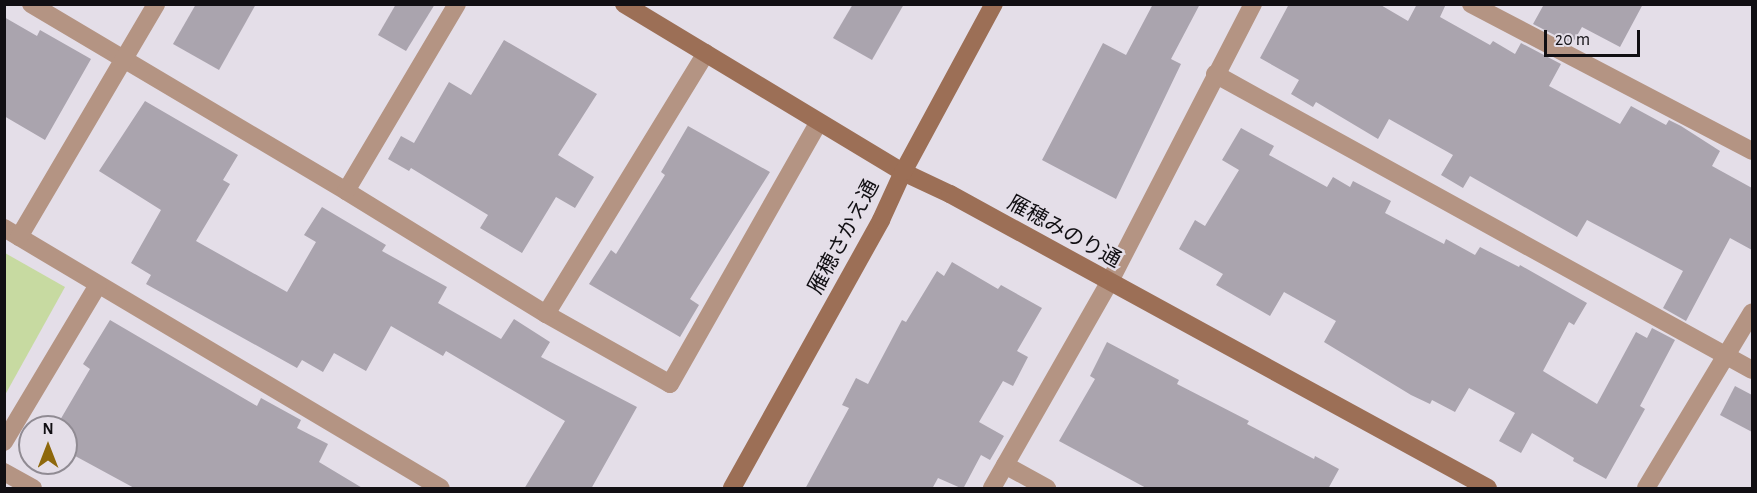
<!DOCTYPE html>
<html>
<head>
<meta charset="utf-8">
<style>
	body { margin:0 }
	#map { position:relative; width:1757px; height:493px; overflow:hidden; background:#e4dee8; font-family:"Alegreya Sans","Noto Sans JP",sans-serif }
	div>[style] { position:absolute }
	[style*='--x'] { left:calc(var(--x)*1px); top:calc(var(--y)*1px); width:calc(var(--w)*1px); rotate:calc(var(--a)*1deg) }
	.green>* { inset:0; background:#c7daa1 }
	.building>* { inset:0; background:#aaa4ae }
	.street>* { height:18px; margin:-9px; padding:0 9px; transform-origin:9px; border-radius:9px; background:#b49483 }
	.secondary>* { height:18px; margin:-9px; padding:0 9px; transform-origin:9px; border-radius:9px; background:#9c6f56 }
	span { translate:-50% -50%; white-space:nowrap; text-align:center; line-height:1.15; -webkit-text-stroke:5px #e4dee8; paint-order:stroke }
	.street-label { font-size:21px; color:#110f13 }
	.frame { position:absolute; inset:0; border:6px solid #110f13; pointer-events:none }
	.north { position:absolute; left:18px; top:415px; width:60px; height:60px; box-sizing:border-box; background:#e4dee8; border:2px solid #908b93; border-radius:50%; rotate:0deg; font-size:16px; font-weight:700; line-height:24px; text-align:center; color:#110f13 }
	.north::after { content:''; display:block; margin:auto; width:21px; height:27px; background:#8e680c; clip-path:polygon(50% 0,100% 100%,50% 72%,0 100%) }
	.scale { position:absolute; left:1544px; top:30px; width:96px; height:27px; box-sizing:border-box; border:3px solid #110f13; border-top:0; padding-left:8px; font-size:18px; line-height:21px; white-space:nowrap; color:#110f13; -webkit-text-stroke:4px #e4dee8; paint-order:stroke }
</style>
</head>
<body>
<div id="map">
	<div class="green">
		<div style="clip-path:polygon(5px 253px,65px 287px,5px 395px)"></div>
	</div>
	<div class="building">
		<div style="clip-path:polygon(196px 4px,256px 4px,219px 70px,173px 44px)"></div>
		<div style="clip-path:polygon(396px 4px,435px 4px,406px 51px,378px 35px)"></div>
		<div style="clip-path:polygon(853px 4px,904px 4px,872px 60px,833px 38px)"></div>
		<div style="clip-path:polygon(1153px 4px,1200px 4px,1171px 59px,1181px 64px,1116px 199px,1042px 160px,1103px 43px,1126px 55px)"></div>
		<div style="clip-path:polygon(1289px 4px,1379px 4px,1408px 21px,1417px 4px,1446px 4px,1440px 17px,1490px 45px,1493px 41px,1515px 54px,1521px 43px,1561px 64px,1549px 86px,1620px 124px,1631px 106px,1666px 125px,1669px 120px,1681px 126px,1720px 151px,1712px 166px,1752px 188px,1752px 250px,1730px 238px,1686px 321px,1663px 308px,1683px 271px,1587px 220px,1577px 237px,1470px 176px,1463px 188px,1441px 175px,1453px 155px,1389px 119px,1378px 139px,1316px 102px,1313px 107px,1291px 94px,1299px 80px,1260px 58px)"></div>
		<div style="clip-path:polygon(1540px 4px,1643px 4px,1620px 47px,1582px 27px,1572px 44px,1533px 24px,1543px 6px)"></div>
		<div style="clip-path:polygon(4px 17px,37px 36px,40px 30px,91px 59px,45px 140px,4px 116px)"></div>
		<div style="clip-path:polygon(504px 40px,597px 94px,558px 155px,594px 177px,575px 208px,556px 197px,522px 253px,480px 228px,488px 215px,411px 168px,409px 171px,388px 159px,401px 136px,414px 143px,449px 82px,471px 95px)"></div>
		<div style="clip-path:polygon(145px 101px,238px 155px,223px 180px,230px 184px,196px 241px,287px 292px,316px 242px,304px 235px,322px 207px,386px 245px,382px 251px,447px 287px,438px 303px,501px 339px,514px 319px,550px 342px,541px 357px,637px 407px,591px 489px,524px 489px,565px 421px,446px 351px,443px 356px,391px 326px,366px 371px,334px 353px,323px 372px,302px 360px,297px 368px,146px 284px,151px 275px,131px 263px,161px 210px,99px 171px)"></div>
		<div style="clip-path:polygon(688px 126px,770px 172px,690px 299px,699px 305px,680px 337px,589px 284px,611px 250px,616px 254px,665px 175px,661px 172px)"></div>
		<div style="clip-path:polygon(1241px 128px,1274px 146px,1269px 155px,1327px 187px,1333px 177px,1350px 187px,1353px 181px,1391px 201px,1385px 213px,1444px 244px,1446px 239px,1475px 255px,1480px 247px,1519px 267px,1520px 265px,1587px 303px,1574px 325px,1569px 322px,1543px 371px,1597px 404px,1636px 332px,1647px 338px,1652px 328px,1675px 340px,1640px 406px,1645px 409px,1606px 479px,1573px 461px,1574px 458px,1532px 433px,1521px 453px,1499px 441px,1515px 413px,1469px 388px,1455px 412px,1432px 400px,1430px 404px,1411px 395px,1324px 342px,1336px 321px,1284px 292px,1270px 316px,1216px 285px,1223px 274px,1179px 249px,1195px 220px,1205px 226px,1239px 170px,1222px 160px)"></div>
		<div style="clip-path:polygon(952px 262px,998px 289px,1001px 285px,1042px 308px,1017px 351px,1028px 357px,1013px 386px,1003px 381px,979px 422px,1004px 436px,990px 460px,981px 455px,963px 489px,938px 478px,932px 489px,805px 489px,849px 408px,842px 405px,856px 378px,868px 384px,902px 320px,906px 322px,937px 271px,944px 276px)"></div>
		<div style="clip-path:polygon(110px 320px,257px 406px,261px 398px,301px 420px,297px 428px,328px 444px,319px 462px,364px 489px,136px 489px,66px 451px,66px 427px,56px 427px,90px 369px,83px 364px)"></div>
		<div style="clip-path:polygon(1107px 342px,1179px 380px,1177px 384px,1249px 421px,1247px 424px,1314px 459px,1315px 456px,1339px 469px,1328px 489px,1148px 489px,1059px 441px,1095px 379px,1090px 376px)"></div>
		<div style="clip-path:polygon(1735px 386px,1752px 395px,1752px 432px,1720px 415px)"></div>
	</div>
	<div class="street">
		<div style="--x:31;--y:4;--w:366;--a:30.7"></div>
		<div style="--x:346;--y:191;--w:235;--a:31.6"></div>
		<div style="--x:546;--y:314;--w:142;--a:29.4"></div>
		<div style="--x:670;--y:384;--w:301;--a:-60.4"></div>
		<div style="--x:1471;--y:4;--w:317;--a:27.6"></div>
		<div style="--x:1215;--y:74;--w:613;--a:28.86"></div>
		<div style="--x:346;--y:191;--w:217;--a:-59.3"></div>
		<div style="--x:4;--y:228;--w:508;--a:30.75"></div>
		<div style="--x:19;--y:237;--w:270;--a:-59.5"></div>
		<div style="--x:546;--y:314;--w:306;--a:-58.5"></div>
		<div style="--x:4;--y:442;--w:183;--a:-59.1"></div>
		<div style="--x:1005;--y:465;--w:48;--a:28.7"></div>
		<div style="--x:4;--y:472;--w:33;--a:29"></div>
		<div style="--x:992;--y:488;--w:236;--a:-60.3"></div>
		<div style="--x:1109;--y:283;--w:314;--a:-62.7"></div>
		<div style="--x:1646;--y:488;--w:205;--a:-58.9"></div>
	</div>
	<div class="secondary">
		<div style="--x:624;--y:4;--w:326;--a:31.1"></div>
		<div style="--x:903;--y:172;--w:52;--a:25.1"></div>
		<div style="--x:950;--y:194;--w:613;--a:28.66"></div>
		<div style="--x:732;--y:488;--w:307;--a:-60.9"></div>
		<div style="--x:881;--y:220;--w:53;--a:-65.4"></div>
		<div style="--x:903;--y:172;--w:191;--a:-61.6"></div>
	</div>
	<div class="street-label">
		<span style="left:1064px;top:232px;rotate:29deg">雁穂みのり通</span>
		<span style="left:844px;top:237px;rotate:-62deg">雁穂さかえ通</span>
	</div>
	<div class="frame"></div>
	<div class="north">N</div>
	<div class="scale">20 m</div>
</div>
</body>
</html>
